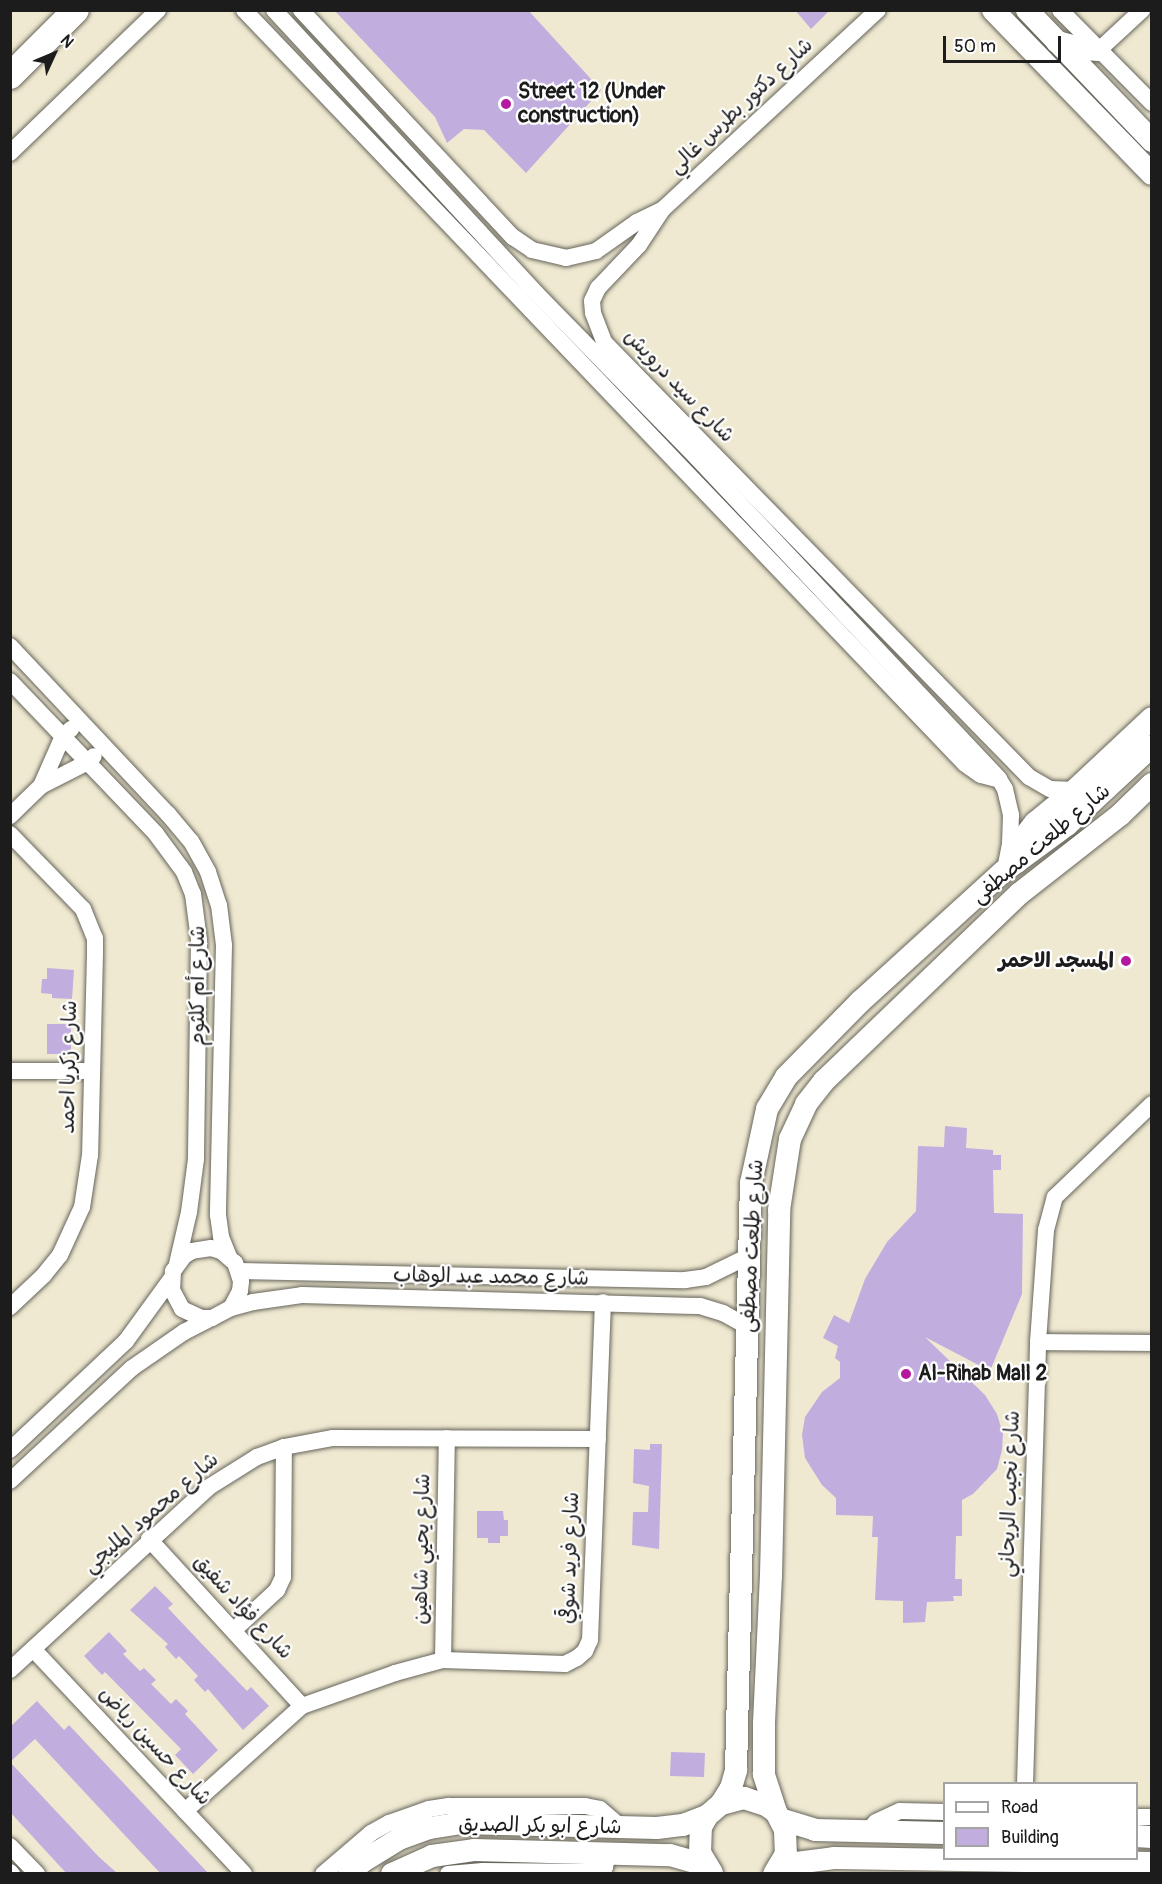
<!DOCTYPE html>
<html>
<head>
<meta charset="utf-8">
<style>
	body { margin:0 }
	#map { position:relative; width:1162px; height:1884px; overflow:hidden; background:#efe9d1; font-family:Pangolin,"Playpen Sans Arabic",sans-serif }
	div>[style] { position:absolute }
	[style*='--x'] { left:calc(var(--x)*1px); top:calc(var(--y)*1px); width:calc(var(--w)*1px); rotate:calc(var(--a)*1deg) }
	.building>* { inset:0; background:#c2aede }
	.roads { filter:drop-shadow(0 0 2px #66645b) drop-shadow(0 0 2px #66645b) }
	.street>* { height:16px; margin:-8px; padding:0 8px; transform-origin:8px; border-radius:8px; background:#fff }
	.secondary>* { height:22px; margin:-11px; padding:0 11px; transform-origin:11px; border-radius:11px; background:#fff }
	.primary>* { height:26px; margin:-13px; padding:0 13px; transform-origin:13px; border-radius:13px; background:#fff }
	.dots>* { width:16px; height:16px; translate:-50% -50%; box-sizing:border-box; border:3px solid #fff; border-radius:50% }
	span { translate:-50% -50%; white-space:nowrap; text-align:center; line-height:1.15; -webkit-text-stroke:4.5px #fff; paint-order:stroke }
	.poi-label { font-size:21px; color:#1c1c1c; font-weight:700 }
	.left { translate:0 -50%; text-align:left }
	.right { translate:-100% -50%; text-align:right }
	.street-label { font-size:21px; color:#1c1c1c }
	.frame { position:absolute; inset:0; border:12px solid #1c1c1c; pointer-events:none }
	.legend { position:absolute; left:943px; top:1782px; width:195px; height:78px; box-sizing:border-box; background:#fff; border:2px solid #a4a4a4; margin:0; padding:8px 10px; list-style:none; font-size:18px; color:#1c1c1c }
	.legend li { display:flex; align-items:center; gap:12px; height:30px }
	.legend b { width:30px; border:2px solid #a4a4a4 }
	.north { position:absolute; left:24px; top:24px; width:60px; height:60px; -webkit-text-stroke:4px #fff; paint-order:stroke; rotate:46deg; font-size:16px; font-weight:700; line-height:24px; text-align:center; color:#1c1c1c }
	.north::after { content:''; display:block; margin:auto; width:21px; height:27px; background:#1c1c1c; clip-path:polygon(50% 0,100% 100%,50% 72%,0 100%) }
	.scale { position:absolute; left:943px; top:36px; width:118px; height:27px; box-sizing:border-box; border:3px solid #1c1c1c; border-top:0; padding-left:8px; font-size:18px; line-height:21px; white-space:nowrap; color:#1c1c1c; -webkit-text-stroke:4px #fff; paint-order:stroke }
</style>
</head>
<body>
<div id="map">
	<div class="building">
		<div style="clip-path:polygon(334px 10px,528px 10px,601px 90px,526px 173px,484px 130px,464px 129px,447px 143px,435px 117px)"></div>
		<div style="clip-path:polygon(795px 10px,830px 10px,811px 29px)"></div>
		<div style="clip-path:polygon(47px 968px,74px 970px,72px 999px,52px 998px,52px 994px,41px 993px,42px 979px,47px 979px)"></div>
		<div style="clip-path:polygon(47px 1024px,71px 1024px,71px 1054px,47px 1054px)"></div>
		<div style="clip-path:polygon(945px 1126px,967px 1128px,966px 1148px,993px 1150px,993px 1155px,1001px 1155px,1001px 1170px,993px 1170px,994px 1213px,1023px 1214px,1022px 1294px,990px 1371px,925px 1337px,985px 1395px,997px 1414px,1003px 1434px,1002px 1450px,997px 1469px,973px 1494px,962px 1500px,962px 1536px,956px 1536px,955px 1579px,962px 1579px,962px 1596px,953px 1596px,954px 1601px,927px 1602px,925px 1622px,903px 1623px,903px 1601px,875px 1600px,878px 1537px,872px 1537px,873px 1516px,836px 1515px,836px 1498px,822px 1485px,805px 1458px,802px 1435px,805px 1417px,822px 1392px,840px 1378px,840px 1362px,835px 1358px,838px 1346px,823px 1338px,834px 1315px,849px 1323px,865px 1279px,887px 1242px,916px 1211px,918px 1146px,944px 1147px)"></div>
		<div style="clip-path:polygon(650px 1444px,662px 1444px,659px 1549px,632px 1545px,633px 1512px,648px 1512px,649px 1486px,633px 1483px,634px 1449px,650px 1450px)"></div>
		<div style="clip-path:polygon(477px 1511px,503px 1511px,504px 1520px,508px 1520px,508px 1536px,500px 1536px,500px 1543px,488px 1543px,488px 1538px,477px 1538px)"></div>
		<div style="clip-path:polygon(155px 1586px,173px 1604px,168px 1608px,200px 1642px,247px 1691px,251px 1687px,269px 1706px,243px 1730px,208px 1689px,205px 1692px,194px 1680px,198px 1676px,179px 1656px,176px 1659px,165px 1647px,168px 1644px,130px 1610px)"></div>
		<div style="clip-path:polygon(109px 1632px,127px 1651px,123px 1654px,140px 1671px,144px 1668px,156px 1680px,151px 1684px,171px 1704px,176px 1699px,188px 1711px,185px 1714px,218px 1750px,193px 1774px,175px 1755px,181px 1749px,105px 1672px,102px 1675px,84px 1656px)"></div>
		<div style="clip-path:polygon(37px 1701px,64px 1730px,69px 1725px,209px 1874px,161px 1874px,35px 1739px,10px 1762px,10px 1727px)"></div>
		<div style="clip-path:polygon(671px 1752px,705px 1753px,704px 1777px,670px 1776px)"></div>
		<div style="clip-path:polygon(10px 1762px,99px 1857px,118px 1874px,67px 1874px,10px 1812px)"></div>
	</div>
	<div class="roads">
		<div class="street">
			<div style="--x:244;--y:10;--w:1043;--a:46.28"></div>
			<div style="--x:965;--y:764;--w:19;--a:35"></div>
			<div style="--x:981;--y:775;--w:16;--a:14"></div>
			<div style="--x:274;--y:10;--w:387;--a:47.2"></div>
			<div style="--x:537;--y:294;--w:228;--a:45.7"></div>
			<div style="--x:696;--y:457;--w:442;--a:46.7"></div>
			<div style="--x:999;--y:779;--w:12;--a:59"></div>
			<div style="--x:1005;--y:789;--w:27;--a:77"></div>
			<div style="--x:1011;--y:815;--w:29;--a:92"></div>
			<div style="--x:1010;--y:844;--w:20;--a:101"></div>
			<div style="--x:301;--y:10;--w:311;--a:47"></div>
			<div style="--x:513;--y:237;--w:23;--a:34"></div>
			<div style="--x:532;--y:250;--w:35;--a:13"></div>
			<div style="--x:566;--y:258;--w:31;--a:-13"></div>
			<div style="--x:596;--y:251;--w:50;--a:-35.3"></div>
			<div style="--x:637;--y:222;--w:28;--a:-26"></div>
			<div style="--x:662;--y:210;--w:294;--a:-42.8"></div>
			<div style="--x:1060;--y:10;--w:131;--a:45.3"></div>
			<div style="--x:1099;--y:50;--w:59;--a:-42.9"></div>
			<div style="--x:10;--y:153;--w:206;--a:-44"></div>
			<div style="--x:662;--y:210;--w:42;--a:123.3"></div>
			<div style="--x:639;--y:245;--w:59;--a:133.6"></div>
			<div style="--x:598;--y:288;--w:14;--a:115"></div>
			<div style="--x:592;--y:301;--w:12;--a:85"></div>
			<div style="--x:593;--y:313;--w:31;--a:69"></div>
			<div style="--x:604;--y:342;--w:608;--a:45.67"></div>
			<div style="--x:1029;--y:777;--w:24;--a:30"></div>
			<div style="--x:1050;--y:789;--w:25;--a:2"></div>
			<div style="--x:10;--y:646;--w:231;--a:46.8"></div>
			<div style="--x:168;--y:814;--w:35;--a:50"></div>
			<div style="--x:191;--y:841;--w:35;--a:61"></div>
			<div style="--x:208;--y:872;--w:35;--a:72"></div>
			<div style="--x:219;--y:905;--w:40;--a:82.9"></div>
			<div style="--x:224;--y:945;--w:270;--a:91.3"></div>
			<div style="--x:218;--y:1215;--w:22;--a:82"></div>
			<div style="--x:221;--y:1237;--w:22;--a:68"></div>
			<div style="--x:10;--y:681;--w:211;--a:46.3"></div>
			<div style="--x:156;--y:834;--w:47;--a:53.6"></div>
			<div style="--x:184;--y:872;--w:24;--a:68"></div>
			<div style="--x:193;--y:894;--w:46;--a:82.6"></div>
			<div style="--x:199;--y:940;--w:219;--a:90.8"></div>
			<div style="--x:196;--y:1159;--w:53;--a:97.5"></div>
			<div style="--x:189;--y:1212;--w:53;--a:103"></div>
			<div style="--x:41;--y:786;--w:55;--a:-66.3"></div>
			<div style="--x:63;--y:736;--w:11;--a:-41"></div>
			<div style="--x:10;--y:816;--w:43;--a:-44.1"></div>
			<div style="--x:41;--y:786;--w:53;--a:-27.1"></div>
			<div style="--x:88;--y:762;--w:8;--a:-45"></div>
			<div style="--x:10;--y:834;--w:105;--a:45.8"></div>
			<div style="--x:83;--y:909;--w:31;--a:68"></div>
			<div style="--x:95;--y:938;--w:16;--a:90"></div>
			<div style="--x:95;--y:954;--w:201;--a:91.4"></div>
			<div style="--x:90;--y:1155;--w:53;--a:98.7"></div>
			<div style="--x:82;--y:1207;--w:53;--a:114.6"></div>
			<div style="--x:60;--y:1255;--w:26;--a:129"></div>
			<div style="--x:44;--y:1275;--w:47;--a:136.7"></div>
			<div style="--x:10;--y:1071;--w:81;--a:0"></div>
			<div style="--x:239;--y:1271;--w:446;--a:1.2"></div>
			<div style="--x:685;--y:1280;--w:21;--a:-8"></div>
			<div style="--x:706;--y:1277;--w:48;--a:-26"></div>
			<div style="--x:231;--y:1308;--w:19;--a:-62"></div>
			<div style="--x:240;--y:1291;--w:10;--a:-84"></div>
			<div style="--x:241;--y:1281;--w:19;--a:-108"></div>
			<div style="--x:235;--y:1263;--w:18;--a:-139"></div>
			<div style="--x:221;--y:1251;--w:10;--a:-163"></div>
			<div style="--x:211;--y:1248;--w:19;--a:171"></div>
			<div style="--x:192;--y:1251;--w:9;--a:148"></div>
			<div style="--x:184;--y:1256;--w:19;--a:126"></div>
			<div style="--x:173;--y:1271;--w:19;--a:93"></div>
			<div style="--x:172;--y:1290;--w:21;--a:62"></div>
			<div style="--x:182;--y:1309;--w:21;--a:25"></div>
			<div style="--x:201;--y:1318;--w:11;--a:0"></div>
			<div style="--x:212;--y:1318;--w:21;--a:-28"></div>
			<div style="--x:231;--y:1308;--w:23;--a:-15"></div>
			<div style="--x:253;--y:1302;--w:49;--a:-8.1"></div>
			<div style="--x:302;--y:1295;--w:398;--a:1.6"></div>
			<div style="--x:700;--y:1306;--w:24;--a:17"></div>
			<div style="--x:723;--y:1313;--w:29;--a:29"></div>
			<div style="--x:1038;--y:1342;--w:114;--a:0.5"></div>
			<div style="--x:10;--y:1450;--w:159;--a:-43.2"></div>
			<div style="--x:126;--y:1341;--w:77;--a:-54"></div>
			<div style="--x:10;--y:1481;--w:166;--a:-42.8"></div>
			<div style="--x:132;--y:1368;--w:63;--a:-34.7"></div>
			<div style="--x:184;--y:1332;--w:30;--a:-27"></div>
			<div style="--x:149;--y:1539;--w:226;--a:47.5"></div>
			<div style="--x:234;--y:1630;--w:59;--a:-42.9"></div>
			<div style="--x:277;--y:1590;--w:14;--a:-65"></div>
			<div style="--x:283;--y:1577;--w:130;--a:-89.6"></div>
			<div style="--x:33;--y:1649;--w:308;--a:46.8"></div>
			<div style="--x:443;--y:1660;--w:222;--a:-89"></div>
			<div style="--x:10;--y:1670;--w:270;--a:-42.6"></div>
			<div style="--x:209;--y:1487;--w:57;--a:-32"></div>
			<div style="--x:257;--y:1457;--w:29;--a:-20"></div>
			<div style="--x:284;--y:1447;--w:50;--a:-10.4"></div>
			<div style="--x:333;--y:1438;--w:265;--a:0.2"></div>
			<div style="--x:1025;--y:1784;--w:442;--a:-88.3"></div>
			<div style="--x:1038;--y:1342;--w:112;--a:-85.9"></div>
			<div style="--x:1046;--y:1230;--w:34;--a:-75"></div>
			<div style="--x:1055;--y:1197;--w:134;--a:-43.8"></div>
			<div style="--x:185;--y:1811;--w:157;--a:-41.9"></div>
			<div style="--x:302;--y:1706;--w:99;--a:-19.5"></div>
			<div style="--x:395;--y:1673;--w:50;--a:-15.2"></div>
			<div style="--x:443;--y:1660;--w:122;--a:1.9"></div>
			<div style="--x:565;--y:1664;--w:13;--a:-27"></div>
			<div style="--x:577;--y:1658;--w:11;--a:-41"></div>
			<div style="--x:585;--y:1651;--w:12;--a:-66"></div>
			<div style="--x:590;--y:1640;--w:338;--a:-87.8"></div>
			<div style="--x:1136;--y:1817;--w:16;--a:0"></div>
			<div style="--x:867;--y:1832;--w:13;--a:-48"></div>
			<div style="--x:876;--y:1822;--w:26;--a:-25"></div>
			<div style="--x:900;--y:1811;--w:44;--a:1.3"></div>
			<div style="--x:10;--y:1846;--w:39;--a:46"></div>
			<div style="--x:10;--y:1872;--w:3;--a:45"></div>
			<div style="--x:323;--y:1874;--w:63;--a:-40.5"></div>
			<div style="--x:371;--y:1833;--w:21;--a:-29"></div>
			<div style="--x:389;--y:1823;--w:42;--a:-19.3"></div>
			<div style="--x:429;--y:1809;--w:20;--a:-9"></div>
			<div style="--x:449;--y:1806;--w:136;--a:0"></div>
			<div style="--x:585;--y:1806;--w:15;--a:11"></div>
			<div style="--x:600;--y:1809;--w:28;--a:41"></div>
			<div style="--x:448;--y:1874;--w:35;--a:-5"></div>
			<div style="--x:483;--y:1871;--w:109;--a:0.5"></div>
			<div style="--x:592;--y:1872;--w:14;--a:-21"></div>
			<div style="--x:605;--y:1867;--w:13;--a:-77"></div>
		</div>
		<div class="secondary">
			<div style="--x:993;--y:10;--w:228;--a:45.9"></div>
			<div style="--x:1027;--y:10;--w:181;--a:46.3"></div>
			<div style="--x:1057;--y:42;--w:27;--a:15"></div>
			<div style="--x:1083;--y:49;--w:16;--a:4"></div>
			<div style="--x:1017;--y:862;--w:26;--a:-74"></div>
			<div style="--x:1024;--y:837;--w:18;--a:-52"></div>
			<div style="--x:1035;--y:823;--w:52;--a:-39.5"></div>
			<div style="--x:1075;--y:790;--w:105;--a:-43.1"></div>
			<div style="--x:721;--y:1804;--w:19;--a:-58"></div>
			<div style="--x:731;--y:1788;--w:19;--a:-74"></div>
			<div style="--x:736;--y:1770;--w:587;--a:-88.54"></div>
			<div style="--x:751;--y:1183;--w:76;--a:-77.8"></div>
			<div style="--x:767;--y:1109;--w:37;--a:-59"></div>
			<div style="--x:786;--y:1077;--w:107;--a:-45.4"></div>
			<div style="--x:861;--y:1001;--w:192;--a:-42.3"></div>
			<div style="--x:1003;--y:872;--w:79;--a:-36.3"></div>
			<div style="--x:1067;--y:825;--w:116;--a:-42.9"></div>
			<div style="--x:776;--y:1812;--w:40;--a:-108"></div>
			<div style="--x:764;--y:1774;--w:51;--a:-90"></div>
			<div style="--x:764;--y:1723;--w:147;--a:-87.3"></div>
			<div style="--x:771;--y:1576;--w:366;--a:-88.7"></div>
			<div style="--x:779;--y:1210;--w:72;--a:-81.2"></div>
			<div style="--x:790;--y:1139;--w:38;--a:-65"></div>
			<div style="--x:806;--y:1104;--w:29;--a:-52"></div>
			<div style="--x:824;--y:1081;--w:270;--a:-43.8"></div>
			<div style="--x:1019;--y:894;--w:128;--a:-38"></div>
			<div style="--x:1120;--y:815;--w:45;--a:-44.1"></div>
			<div style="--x:780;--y:1819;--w:37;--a:17"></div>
			<div style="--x:815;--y:1830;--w:129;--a:1.3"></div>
			<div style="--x:1136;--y:1836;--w:16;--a:4"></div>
			<div style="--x:781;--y:1865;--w:53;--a:-7.5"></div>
			<div style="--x:834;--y:1858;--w:318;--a:0.9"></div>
			<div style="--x:712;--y:1873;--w:23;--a:-121"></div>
			<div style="--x:700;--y:1853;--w:26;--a:-88"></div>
			<div style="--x:701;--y:1827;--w:13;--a:-61"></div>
			<div style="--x:707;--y:1816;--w:18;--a:-41"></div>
			<div style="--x:721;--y:1804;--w:24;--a:-15"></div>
			<div style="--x:744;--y:1798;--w:23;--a:18"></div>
			<div style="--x:766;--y:1805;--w:12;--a:35"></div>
			<div style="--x:776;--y:1812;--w:20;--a:63"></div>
			<div style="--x:785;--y:1830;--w:24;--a:88"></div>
			<div style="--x:786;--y:1854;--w:23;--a:121"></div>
			<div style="--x:349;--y:1874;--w:19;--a:-43"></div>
			<div style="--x:363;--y:1861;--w:42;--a:-31.4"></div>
			<div style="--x:399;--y:1839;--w:33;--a:-20"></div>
			<div style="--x:430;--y:1828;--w:32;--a:-9"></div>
			<div style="--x:462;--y:1823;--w:195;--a:1.5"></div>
			<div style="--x:657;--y:1828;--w:26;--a:-7"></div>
			<div style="--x:683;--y:1825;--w:26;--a:-21"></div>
			<div style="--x:392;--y:1874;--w:44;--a:-24.2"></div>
			<div style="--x:432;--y:1856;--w:42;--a:-8.1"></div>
			<div style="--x:474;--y:1850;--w:196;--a:1.5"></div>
			<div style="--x:670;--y:1855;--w:36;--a:16"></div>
		</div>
		<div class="primary">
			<div style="--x:10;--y:76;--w:93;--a:-45"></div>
		</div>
	</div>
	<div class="dots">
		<div style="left:506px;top:104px;background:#b5179e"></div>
		<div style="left:1126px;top:961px;background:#b5179e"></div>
		<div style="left:906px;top:1374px;background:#b5179e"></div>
	</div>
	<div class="poi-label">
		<span class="left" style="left:518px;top:104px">Street 12 (Under<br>construction)</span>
		<span class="right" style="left:1114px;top:961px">المسجد الاحمر</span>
		<span class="left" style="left:918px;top:1374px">Al-Rihab Mall 2</span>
	</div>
	<div class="street-label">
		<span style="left:741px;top:106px;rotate:-43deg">شارع دكتور بطرس غالي</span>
		<span style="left:679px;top:386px;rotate:46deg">شارع سيد درويش</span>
		<span style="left:1041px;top:844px;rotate:-40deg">شارع طلعت مصطفى</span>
		<span style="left:198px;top:986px;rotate:-90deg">شارع أم كلثوم</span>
		<span style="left:69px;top:1067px;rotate:-89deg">شارع زكريا احمد</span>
		<span style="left:752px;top:1246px;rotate:-87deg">شارع طلعت مصطفى</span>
		<span style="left:491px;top:1277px;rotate:1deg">شارع محمد عبد الوهاب</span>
		<span style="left:1010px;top:1494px;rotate:-88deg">شارع نجيب الريحاني</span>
		<span style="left:151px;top:1513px;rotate:-41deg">شارع محمود المليجي</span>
		<span style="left:422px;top:1549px;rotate:-89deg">شارع يحيي شاهين</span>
		<span style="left:570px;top:1558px;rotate:-88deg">شارع فريد شوقي</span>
		<span style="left:243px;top:1607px;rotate:47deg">شارع فؤاد شفيق</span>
		<span style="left:155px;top:1746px;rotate:47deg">شارع حسين رياض</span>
		<span style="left:540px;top:1826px;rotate:1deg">شارع ابو بكر الصديق</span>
	</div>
	<div class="frame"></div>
	<ul class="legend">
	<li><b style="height:8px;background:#fff"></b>Road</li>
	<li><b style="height:16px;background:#c2aede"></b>Building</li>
	</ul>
	<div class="north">N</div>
	<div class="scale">50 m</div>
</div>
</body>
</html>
